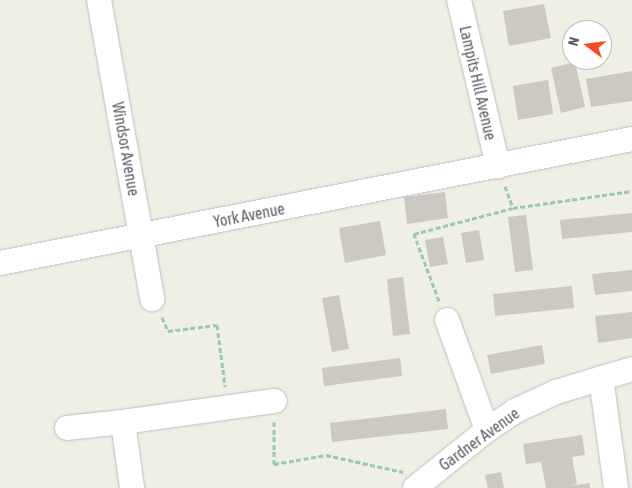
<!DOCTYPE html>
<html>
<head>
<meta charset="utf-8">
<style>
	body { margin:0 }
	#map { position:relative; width:632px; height:488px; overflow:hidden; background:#f0efe4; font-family:"Asap Condensed",sans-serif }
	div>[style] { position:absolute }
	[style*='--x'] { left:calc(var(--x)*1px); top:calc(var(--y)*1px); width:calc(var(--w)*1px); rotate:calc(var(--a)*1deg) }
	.building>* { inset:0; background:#cbc9c1 }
	.path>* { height:3px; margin-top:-1.5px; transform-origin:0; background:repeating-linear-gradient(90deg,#96cbac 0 5px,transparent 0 7.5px) }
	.roads { filter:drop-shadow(0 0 1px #bcbec4) drop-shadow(0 0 1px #bcbec4) }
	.minor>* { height:24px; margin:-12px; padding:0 12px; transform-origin:12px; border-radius:12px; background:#fff }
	span { translate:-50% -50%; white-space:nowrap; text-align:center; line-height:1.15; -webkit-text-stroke:5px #fff; paint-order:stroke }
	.street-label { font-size:16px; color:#5c5f66 }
	.north { position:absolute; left:562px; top:20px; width:50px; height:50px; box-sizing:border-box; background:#fff; border:1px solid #bebfc2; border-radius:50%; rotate:285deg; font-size:14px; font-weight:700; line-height:20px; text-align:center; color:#5c5f66 }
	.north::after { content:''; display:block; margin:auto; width:18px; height:22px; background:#f84922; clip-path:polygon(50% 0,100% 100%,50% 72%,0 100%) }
</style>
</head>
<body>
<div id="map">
	<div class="building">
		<div style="clip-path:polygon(544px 4px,551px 38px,509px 46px,503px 11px)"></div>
		<div style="clip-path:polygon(575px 62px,585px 107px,561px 113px,551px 68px)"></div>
		<div style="clip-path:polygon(632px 71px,632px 101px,591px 107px,586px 79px)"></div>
		<div style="clip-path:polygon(548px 80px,553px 114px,518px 120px,513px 86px)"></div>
		<div style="clip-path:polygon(445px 192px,448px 218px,407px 224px,404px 197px)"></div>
		<div style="clip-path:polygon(632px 213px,632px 232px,562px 239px,560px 220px)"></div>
		<div style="clip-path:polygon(526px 215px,533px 270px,515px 272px,508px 217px)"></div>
		<div style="clip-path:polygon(380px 221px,386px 255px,345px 263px,339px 228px)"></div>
		<div style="clip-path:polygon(479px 230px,484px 260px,466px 263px,461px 233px)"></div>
		<div style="clip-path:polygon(443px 237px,448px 264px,430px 267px,425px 240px)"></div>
		<div style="clip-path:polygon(632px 270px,632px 291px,595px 295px,592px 274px)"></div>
		<div style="clip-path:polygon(403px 277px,410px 334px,393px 336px,387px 279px)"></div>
		<div style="clip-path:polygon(572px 286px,574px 308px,495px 316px,493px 294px)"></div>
		<div style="clip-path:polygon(339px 295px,349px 349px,332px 352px,322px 298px)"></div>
		<div style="clip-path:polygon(632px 312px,632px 338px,598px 343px,595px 316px)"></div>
		<div style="clip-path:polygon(542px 345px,545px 364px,491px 374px,487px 355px)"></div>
		<div style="clip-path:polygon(400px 358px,402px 376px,324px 386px,322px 368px)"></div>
		<div style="clip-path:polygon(446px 409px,448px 429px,332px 442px,330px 423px)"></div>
		<div style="clip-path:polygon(582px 435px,585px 455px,572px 457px,577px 484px,569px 486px,590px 483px,590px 488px,546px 488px,541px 462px,526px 464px,523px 444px)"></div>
		<div style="clip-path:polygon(501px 472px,504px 488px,488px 488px,485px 475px)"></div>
	</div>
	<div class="path">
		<div style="--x:505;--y:186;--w:23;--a:70"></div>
		<div style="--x:513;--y:208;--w:120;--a:-8.1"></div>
		<div style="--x:439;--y:301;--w:72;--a:-110.5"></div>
		<div style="--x:414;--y:234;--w:102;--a:-14.7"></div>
		<div style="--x:162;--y:317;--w:15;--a:67"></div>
		<div style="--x:168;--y:331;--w:49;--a:-7"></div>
		<div style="--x:217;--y:325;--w:62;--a:82.5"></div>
		<div style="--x:274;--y:422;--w:42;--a:90"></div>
		<div style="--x:274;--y:464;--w:53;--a:-9.8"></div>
		<div style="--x:326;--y:455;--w:79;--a:12.4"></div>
	</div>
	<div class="roads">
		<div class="minor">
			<div style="--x:99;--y:0;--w:304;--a:79.9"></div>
			<div style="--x:459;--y:0;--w:171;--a:76.8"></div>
			<div style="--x:0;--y:263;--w:644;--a:-11.1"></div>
			<div style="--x:447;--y:320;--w:117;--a:70"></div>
			<div style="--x:601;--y:378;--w:111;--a:82.2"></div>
			<div style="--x:123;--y:422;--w:153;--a:-7.9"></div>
			<div style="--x:67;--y:428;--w:56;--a:-6.1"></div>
			<div style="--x:123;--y:422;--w:67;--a:82.2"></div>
			<div style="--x:415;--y:488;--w:92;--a:-38.9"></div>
			<div style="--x:487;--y:430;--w:34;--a:-34"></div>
			<div style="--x:515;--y:411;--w:45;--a:-24.9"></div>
			<div style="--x:556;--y:392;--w:79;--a:-16.8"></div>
		</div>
	</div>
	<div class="street-label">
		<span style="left:478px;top:83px;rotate:77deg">Lampits Hill Avenue</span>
		<span style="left:126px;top:149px;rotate:80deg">Windsor Avenue</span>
		<span style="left:249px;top:215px;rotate:-11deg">York Avenue</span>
		<span style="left:479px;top:439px;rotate:-36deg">Gardner Avenue</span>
	</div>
	<div class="north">N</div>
</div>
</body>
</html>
